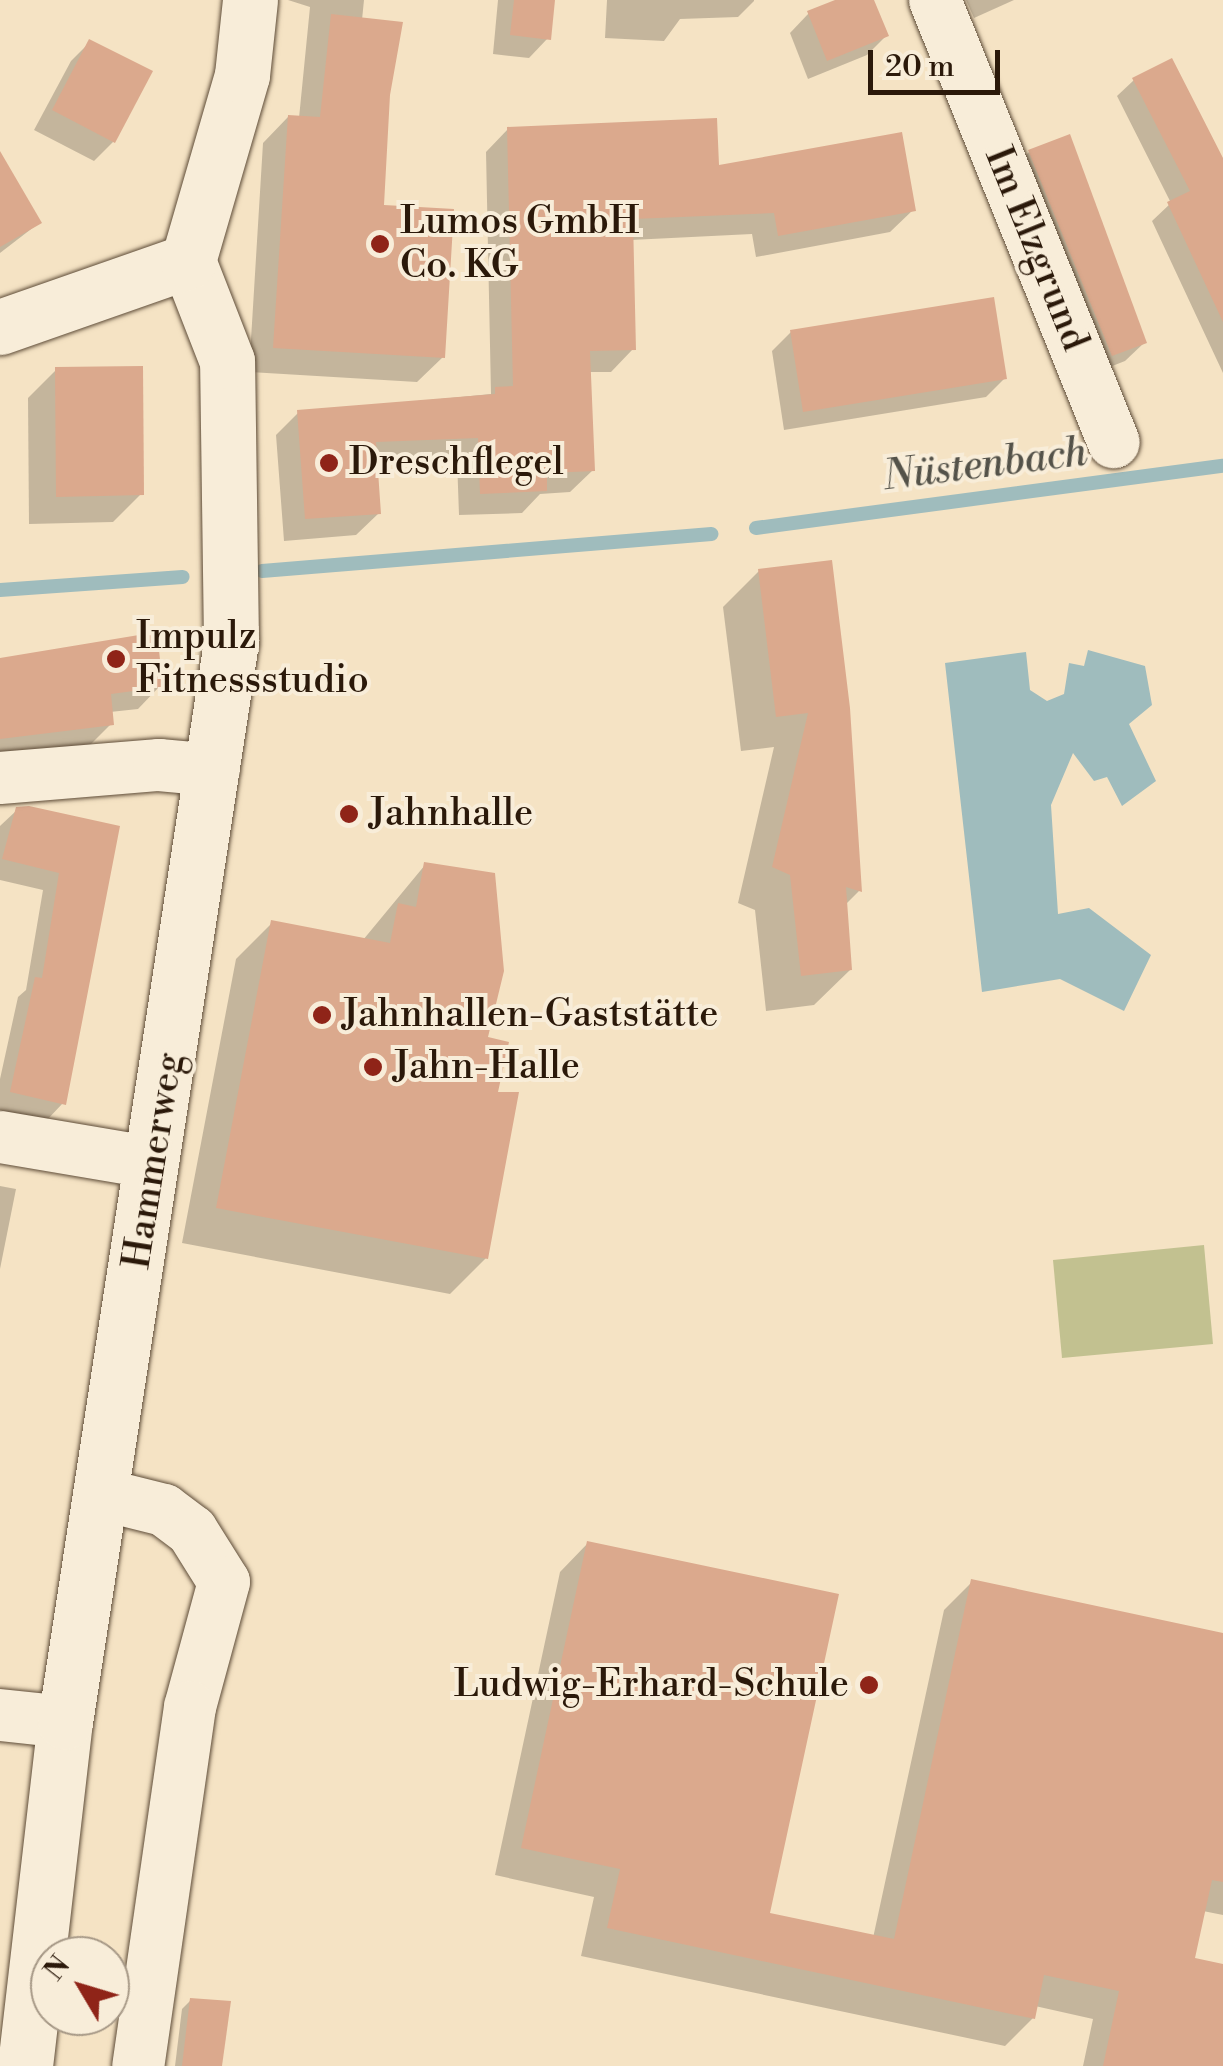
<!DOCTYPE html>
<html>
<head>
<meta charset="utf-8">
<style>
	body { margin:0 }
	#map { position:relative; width:1223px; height:2066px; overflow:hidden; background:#f5e3c4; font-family:"Libre Bodoni",serif }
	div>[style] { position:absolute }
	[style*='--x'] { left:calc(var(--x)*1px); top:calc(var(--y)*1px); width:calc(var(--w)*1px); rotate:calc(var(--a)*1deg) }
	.green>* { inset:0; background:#c2c190 }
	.water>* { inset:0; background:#9fbcbd }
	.shadow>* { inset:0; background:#0003 }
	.stream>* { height:14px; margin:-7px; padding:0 7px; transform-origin:7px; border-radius:7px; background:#9fbcbd }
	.building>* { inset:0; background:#dba98d }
	.roads { filter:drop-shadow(0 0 2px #5e4c38) drop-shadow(0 0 2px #5e4c38) }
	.minor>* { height:52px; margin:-26px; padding:0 26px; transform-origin:26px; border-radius:26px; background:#f8edd9 }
	.tertiary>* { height:55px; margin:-27.5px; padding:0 27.5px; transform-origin:27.5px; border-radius:27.5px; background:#f8edd9 }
	.secondary>* { height:55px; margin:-27.5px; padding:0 27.5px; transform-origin:27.5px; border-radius:27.5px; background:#f8edd9 }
	.dots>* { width:28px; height:28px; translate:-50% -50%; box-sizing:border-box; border:5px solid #f8edd9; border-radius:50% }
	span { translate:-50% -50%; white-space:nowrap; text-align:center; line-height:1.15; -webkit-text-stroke:8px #f8edd9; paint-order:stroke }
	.poi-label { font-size:38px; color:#2b190a }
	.left { translate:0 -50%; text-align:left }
	.right { translate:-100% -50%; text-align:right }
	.street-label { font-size:38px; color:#2b190a }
	.water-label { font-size:40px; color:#545249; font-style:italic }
	.north { position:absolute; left:30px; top:1936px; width:100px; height:100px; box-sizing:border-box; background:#f8edd9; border:2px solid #a69886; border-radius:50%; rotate:308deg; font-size:28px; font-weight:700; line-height:40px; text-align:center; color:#2b190a }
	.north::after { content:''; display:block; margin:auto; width:35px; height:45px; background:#8f2418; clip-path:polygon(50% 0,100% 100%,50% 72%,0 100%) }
	.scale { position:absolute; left:868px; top:50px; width:132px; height:45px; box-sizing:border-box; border:5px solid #2b190a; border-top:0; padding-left:12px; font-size:30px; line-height:35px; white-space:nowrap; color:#2b190a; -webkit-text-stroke:8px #f8edd9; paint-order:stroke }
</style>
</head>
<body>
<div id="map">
	<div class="green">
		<div style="clip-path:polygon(1204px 1245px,1213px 1344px,1062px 1358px,1053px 1260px)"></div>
	</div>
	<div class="water">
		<div style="clip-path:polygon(1088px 650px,1145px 666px,1152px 705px,1129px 724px,1156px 781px,1122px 806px,1107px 777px,1094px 781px,1073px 753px,1051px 805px,1058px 914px,1089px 908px,1151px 955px,1124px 1011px,1060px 979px,982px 992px,945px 663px,1026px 652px,1030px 690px,1047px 701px,1064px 694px,1069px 663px,1084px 666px)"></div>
	</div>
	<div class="shadow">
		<div style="clip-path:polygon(288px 0,364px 0,362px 20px,388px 95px,381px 208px,443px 357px,417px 382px,249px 372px,263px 143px,288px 117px,299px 118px,310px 7px)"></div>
		<div style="clip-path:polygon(498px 0,552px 0,548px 38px,529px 58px,493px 54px)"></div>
		<div style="clip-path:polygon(607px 0,754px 0,754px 1px,738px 17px,680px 19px,664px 41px,605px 38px)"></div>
		<div style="clip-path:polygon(842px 0,872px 0,886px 36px,867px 55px,808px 79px,790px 33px,809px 13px)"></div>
		<div style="clip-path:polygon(966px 0,1014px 0,974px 18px)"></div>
		<div style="clip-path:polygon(90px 42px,113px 142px,94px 161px,34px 130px,71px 61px)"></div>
		<div style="clip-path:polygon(1134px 80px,1223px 174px,1223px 373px,1152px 221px,1171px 203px,1117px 96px)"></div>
		<div style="clip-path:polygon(508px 129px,913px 210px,890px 232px,756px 257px,752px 234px,631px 240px,633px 349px,611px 372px,589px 372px,593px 470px,570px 492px,540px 494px,522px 513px,459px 515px,457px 459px,375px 462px,379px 513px,356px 535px,284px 541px,276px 435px,298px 413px,491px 394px,486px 152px)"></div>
		<div style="clip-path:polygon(1029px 152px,1145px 342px,1125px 361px,1092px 374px,1010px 171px)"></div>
		<div style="clip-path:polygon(0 166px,39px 223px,0 253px)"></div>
		<div style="clip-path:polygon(791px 332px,1005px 378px,986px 397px,784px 430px,772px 351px)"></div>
		<div style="clip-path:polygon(56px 370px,141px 494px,113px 522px,29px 524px,28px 398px)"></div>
		<div style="clip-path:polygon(830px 562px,859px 891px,845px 905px,850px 970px,814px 1005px,766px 1011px,755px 910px,738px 903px,774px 747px,741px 751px,723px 607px,759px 571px)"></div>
		<div style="clip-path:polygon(0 676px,160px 686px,138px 709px,110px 712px,111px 724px,89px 746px,0 757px)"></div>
		<div style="clip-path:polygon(17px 810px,117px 828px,63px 1103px,46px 1121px,0 1111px,0 1079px,18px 997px,26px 990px,43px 890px,0 880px,0 826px)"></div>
		<div style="clip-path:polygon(425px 865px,485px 1039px,495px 1095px,486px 1258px,450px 1294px,182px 1243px,236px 959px,272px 923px,363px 940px)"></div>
		<div style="clip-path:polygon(0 1186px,16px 1189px,0 1269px)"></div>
		<div style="clip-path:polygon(588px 1543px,767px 1915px,873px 1938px,944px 1610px,972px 1582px,1223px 1635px,1223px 1915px,1203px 1911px,1192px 1960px,1223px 1967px,1223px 2066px,1083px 2066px,1093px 2019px,1035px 2006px,1033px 2018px,1005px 2046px,581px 1956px,594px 1897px,495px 1875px,560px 1572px)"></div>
		<div style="clip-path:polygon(191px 2000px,219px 2066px,175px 2066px,182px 2009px)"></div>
	</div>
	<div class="stream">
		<div style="--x:756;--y:528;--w:471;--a:-7.6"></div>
		<div style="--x:262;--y:571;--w:451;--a:-4.7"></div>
		<div style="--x:0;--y:590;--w:183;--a:-4.1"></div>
	</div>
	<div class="building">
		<div style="clip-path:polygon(514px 0,555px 0,551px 40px,510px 35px)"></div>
		<div style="clip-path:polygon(835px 0,874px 0,889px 36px,827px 61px,807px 11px)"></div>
		<div style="clip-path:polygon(331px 14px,403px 22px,390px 95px,384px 205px,454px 209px,445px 358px,273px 348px,288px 115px,320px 117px)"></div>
		<div style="clip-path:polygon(89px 39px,153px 71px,115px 143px,52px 110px)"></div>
		<div style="clip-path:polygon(1172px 58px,1223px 158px,1223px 322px,1167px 202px,1190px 191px,1132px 78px)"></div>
		<div style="clip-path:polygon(717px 118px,719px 165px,902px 132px,916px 211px,778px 236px,774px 213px,633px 219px,636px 350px,590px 351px,595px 471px,547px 473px,547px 491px,480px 494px,478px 438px,376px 442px,381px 514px,305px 519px,297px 410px,495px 394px,495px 387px,513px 386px,507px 127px)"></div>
		<div style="clip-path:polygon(1070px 134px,1147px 343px,1112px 356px,1028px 150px)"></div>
		<div style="clip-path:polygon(0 151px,42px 223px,0 247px)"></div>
		<div style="clip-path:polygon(994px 297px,1007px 379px,803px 412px,790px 330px)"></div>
		<div style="clip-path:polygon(143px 366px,144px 495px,56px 497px,55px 367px)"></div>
		<div style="clip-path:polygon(832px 560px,850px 708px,862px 892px,846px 887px,852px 970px,801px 976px,790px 875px,772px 867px,808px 713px,776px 717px,758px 569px)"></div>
		<div style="clip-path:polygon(157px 632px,163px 687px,111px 694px,114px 725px,0 739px,0 658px)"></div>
		<div style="clip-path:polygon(29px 806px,120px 826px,66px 1105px,10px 1092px,35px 977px,42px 978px,59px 873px,2px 859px,16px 807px)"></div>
		<div style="clip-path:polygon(424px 862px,495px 873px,504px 971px,488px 1037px,509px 1042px,498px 1092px,519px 1092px,488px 1259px,216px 1208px,271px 920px,390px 943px,398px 903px,416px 907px)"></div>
		<div style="clip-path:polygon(587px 1541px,839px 1594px,770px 1913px,894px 1939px,971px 1579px,1223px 1633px,1223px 1882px,1212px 1880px,1195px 1958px,1223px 1964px,1223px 2066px,1103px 2066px,1119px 1991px,1044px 1975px,1035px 2019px,607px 1928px,620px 1869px,521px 1848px)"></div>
		<div style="clip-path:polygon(190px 1998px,231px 2001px,222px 2066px,182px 2066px)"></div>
	</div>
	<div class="roads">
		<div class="minor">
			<div style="--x:935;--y:0;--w:477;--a:68"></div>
			<div style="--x:0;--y:778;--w:160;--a:-4.7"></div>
			<div style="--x:159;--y:765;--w:55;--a:5.2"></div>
			<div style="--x:0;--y:1137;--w:155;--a:9.6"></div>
			<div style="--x:100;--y:1494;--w:66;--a:14"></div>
			<div style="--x:164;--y:1510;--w:35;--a:37"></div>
			<div style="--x:192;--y:1531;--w:60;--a:57.9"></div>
			<div style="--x:224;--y:1582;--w:130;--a:105.2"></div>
			<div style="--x:190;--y:1707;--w:363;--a:98.2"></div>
			<div style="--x:0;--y:1715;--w:65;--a:6.1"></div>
		</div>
		<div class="tertiary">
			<div style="--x:25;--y:2066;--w:346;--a:-83.4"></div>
			<div style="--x:65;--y:1722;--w:1093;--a:-81.26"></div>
			<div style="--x:231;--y:642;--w:281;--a:-90.8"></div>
			<div style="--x:227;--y:361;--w:107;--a:-111.3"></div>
		</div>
		<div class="secondary">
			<div style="--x:0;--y:327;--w:199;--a:-19.3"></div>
			<div style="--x:188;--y:261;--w:194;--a:-73.8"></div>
			<div style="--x:242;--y:75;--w:75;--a:-83.9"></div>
		</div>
	</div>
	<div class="dots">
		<div style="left:380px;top:244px;background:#8f2418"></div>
		<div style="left:329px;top:463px;background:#8f2418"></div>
		<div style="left:116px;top:659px;background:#8f2418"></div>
		<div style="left:349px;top:814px;background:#8f2418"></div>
		<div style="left:322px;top:1015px;background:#8f2418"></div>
		<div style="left:373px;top:1067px;background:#8f2418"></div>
		<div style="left:869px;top:1685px;background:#8f2418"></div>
	</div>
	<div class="poi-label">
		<span class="left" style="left:400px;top:244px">Lumos GmbH<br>Co. KG</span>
		<span class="left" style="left:349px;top:463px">Dreschflegel</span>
		<span class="left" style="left:136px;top:659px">Impulz<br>Fitnessstudio</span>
		<span class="left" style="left:369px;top:814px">Jahnhalle</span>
		<span class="left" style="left:342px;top:1015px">Jahnhallen-Gaststätte</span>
		<span class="left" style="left:393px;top:1067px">Jahn-Halle</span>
		<span class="right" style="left:849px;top:1685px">Ludwig-Erhard-Schule</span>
	</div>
	<div class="street-label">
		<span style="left:1036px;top:249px;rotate:68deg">Im Elzgrund</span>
		<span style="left:154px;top:1161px;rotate:-81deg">Hammerweg</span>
	</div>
	<div class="water-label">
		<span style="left:985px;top:465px;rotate:-7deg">Nüstenbach</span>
	</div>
	<div class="north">N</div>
	<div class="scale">20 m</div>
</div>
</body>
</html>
